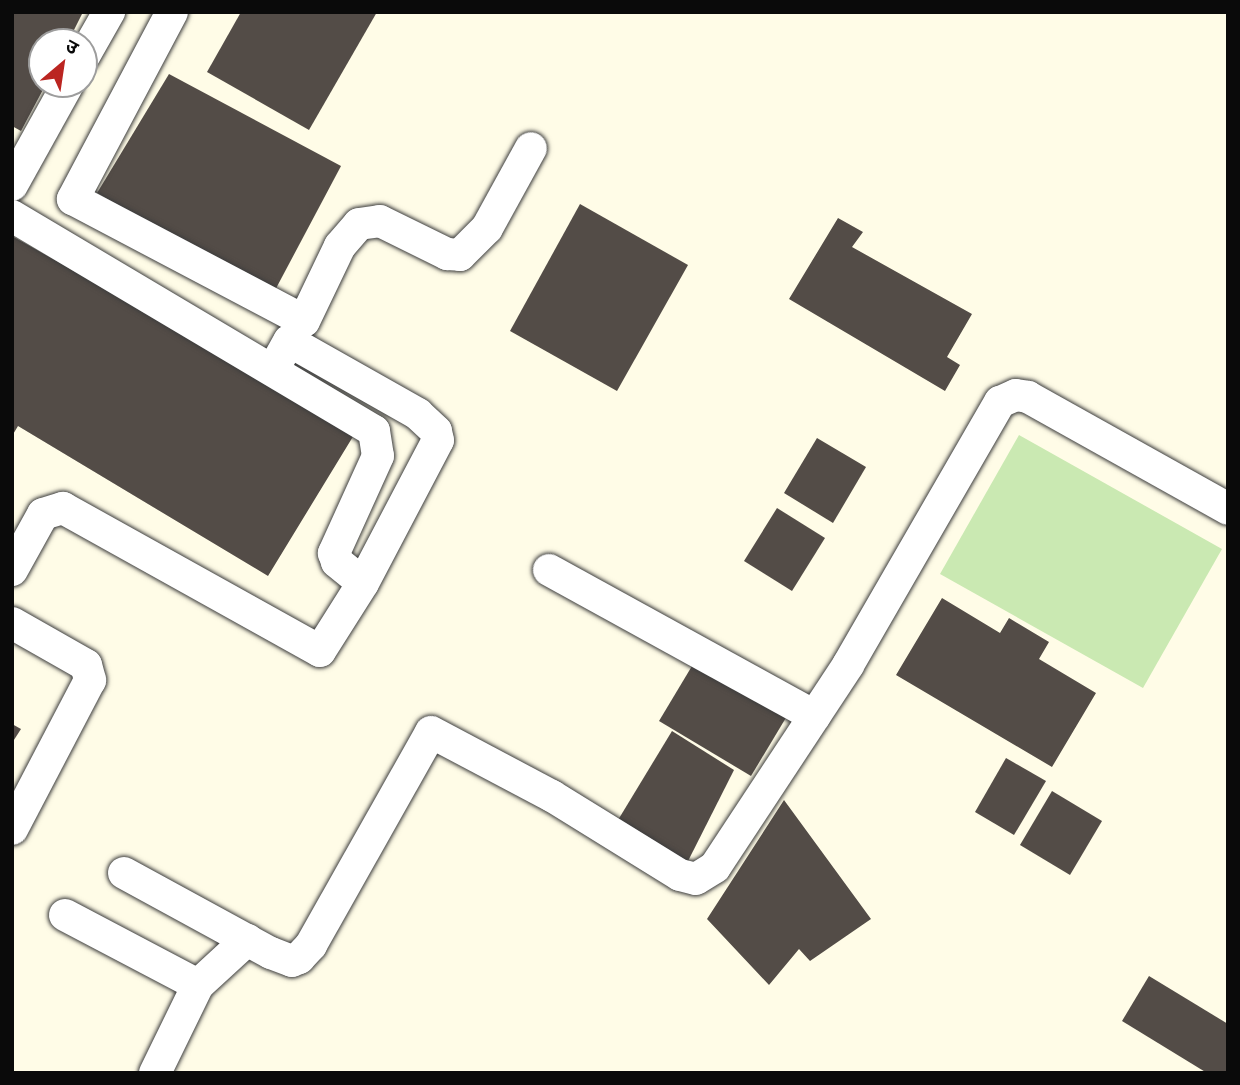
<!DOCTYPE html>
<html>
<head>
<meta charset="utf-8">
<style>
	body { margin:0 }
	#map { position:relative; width:1240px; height:1085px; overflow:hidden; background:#fffce7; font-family:Merriweather,"Noto Sans Devanagari",serif }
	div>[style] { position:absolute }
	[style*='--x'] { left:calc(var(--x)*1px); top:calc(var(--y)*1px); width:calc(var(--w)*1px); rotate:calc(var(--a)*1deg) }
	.green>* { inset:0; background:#cae9b2 }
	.building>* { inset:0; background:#534c47 }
	.roads { filter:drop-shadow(0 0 2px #3d3d3d) drop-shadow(0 0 2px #3d3d3d) }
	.street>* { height:32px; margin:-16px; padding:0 16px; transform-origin:16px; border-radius:16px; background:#fff }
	span { translate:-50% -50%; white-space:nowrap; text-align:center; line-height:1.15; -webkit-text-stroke:7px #fff; paint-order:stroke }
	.frame { position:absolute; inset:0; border:14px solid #0a0a0a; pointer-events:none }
	.north { position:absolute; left:28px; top:28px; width:70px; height:70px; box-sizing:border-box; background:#fff; border:2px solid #9d9d9d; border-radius:50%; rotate:29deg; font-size:19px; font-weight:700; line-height:28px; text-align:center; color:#0a0a0a }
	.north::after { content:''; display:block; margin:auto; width:24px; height:32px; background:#bb2521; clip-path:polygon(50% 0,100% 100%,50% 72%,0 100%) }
</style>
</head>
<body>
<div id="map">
	<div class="green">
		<div style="clip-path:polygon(1019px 435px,1222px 549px,1143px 688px,940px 574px)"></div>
	</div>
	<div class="building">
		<div style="clip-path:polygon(12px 12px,83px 12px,68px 42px,42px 42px,42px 84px,46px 84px,21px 131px,12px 126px)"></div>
		<div style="clip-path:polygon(241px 12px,377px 12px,309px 130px,207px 72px)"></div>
		<div style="clip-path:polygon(169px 74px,341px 166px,273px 294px,97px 193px)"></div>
		<div style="clip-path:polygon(580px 204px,688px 265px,617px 391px,510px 331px)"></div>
		<div style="clip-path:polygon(838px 218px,863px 232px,852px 247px,972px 314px,947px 357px,960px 365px,945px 391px,789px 299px)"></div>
		<div style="clip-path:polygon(12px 236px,357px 430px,268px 576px,18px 426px,12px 436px)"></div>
		<div style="clip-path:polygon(817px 438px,866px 467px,833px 523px,784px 493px)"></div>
		<div style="clip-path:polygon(777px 508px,825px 538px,792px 591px,744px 561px)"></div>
		<div style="clip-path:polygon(942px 598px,1000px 633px,1009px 618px,1049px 642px,1039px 659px,1096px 693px,1052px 767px,896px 675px)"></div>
		<div style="clip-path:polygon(698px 656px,790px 711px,751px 776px,659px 721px)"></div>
		<div style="clip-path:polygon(12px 724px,21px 729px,12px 743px)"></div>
		<div style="clip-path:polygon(672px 731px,734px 770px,684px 869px,615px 825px)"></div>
		<div style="clip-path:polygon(1006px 758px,1046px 781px,1014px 835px,975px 812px)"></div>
		<div style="clip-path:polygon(1052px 791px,1102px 821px,1070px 875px,1020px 845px)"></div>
		<div style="clip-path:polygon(784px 800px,871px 919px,810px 961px,799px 949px,769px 985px,707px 919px)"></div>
		<div style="clip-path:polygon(1149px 976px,1228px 1024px,1228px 1073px,1207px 1073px,1122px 1021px)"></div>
	</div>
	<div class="roads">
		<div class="street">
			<div style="--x:172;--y:12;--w:212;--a:117.9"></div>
			<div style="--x:73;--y:199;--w:261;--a:27.8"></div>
			<div style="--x:304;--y:321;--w:83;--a:-64.4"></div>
			<div style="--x:340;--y:246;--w:29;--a:-49"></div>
			<div style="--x:359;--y:224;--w:21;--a:-8"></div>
			<div style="--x:380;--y:221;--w:75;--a:26.2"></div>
			<div style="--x:447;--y:254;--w:13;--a:4"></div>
			<div style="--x:460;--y:255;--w:38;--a:-45"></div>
			<div style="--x:487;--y:228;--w:91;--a:-61.2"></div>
			<div style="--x:84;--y:56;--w:51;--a:-60.4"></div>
			<div style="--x:12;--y:185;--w:115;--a:-61"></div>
			<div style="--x:12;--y:216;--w:421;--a:30.7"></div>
			<div style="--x:374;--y:431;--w:25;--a:81"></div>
			<div style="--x:378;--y:456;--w:107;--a:114.4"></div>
			<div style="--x:334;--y:553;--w:9;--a:72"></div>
			<div style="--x:337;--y:562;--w:33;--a:39"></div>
			<div style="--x:12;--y:570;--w:64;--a:-61"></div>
			<div style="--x:43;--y:514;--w:21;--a:-17"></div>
			<div style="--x:63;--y:508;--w:294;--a:29.1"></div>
			<div style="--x:320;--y:651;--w:80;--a:-57.7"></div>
			<div style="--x:363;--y:583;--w:161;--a:-62.3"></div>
			<div style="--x:438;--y:440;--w:9;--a:-103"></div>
			<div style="--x:436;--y:431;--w:25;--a:-137"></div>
			<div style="--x:418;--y:414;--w:148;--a:-150.5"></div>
			<div style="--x:289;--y:341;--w:33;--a:119"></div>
			<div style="--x:549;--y:570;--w:303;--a:28.8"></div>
			<div style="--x:12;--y:623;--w:85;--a:29.6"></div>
			<div style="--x:86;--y:665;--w:16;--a:75"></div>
			<div style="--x:90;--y:680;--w:168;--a:117.6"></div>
			<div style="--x:124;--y:873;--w:167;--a:28.6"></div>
			<div style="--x:271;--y:953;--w:22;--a:21"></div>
			<div style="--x:292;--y:961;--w:8;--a:-23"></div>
			<div style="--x:299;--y:958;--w:18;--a:-47"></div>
			<div style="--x:311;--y:945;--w:244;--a:-60.6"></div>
			<div style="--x:431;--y:732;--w:137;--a:27.9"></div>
			<div style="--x:552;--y:796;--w:150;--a:31.7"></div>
			<div style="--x:680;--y:875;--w:16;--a:14"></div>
			<div style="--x:696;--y:879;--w:22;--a:-32"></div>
			<div style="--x:715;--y:867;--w:242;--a:-56.6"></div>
			<div style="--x:848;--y:665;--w:304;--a:-60"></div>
			<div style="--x:1000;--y:402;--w:17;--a:-24"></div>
			<div style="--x:1016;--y:395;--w:12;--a:9"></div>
			<div style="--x:1028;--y:397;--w:229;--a:29.2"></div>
			<div style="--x:65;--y:915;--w:150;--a:27.8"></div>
			<div style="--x:155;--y:1073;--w:98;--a:-64"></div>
			<div style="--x:198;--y:985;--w:67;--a:-42.6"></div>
		</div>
	</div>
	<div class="frame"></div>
	<div class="north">उ</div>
</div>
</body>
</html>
